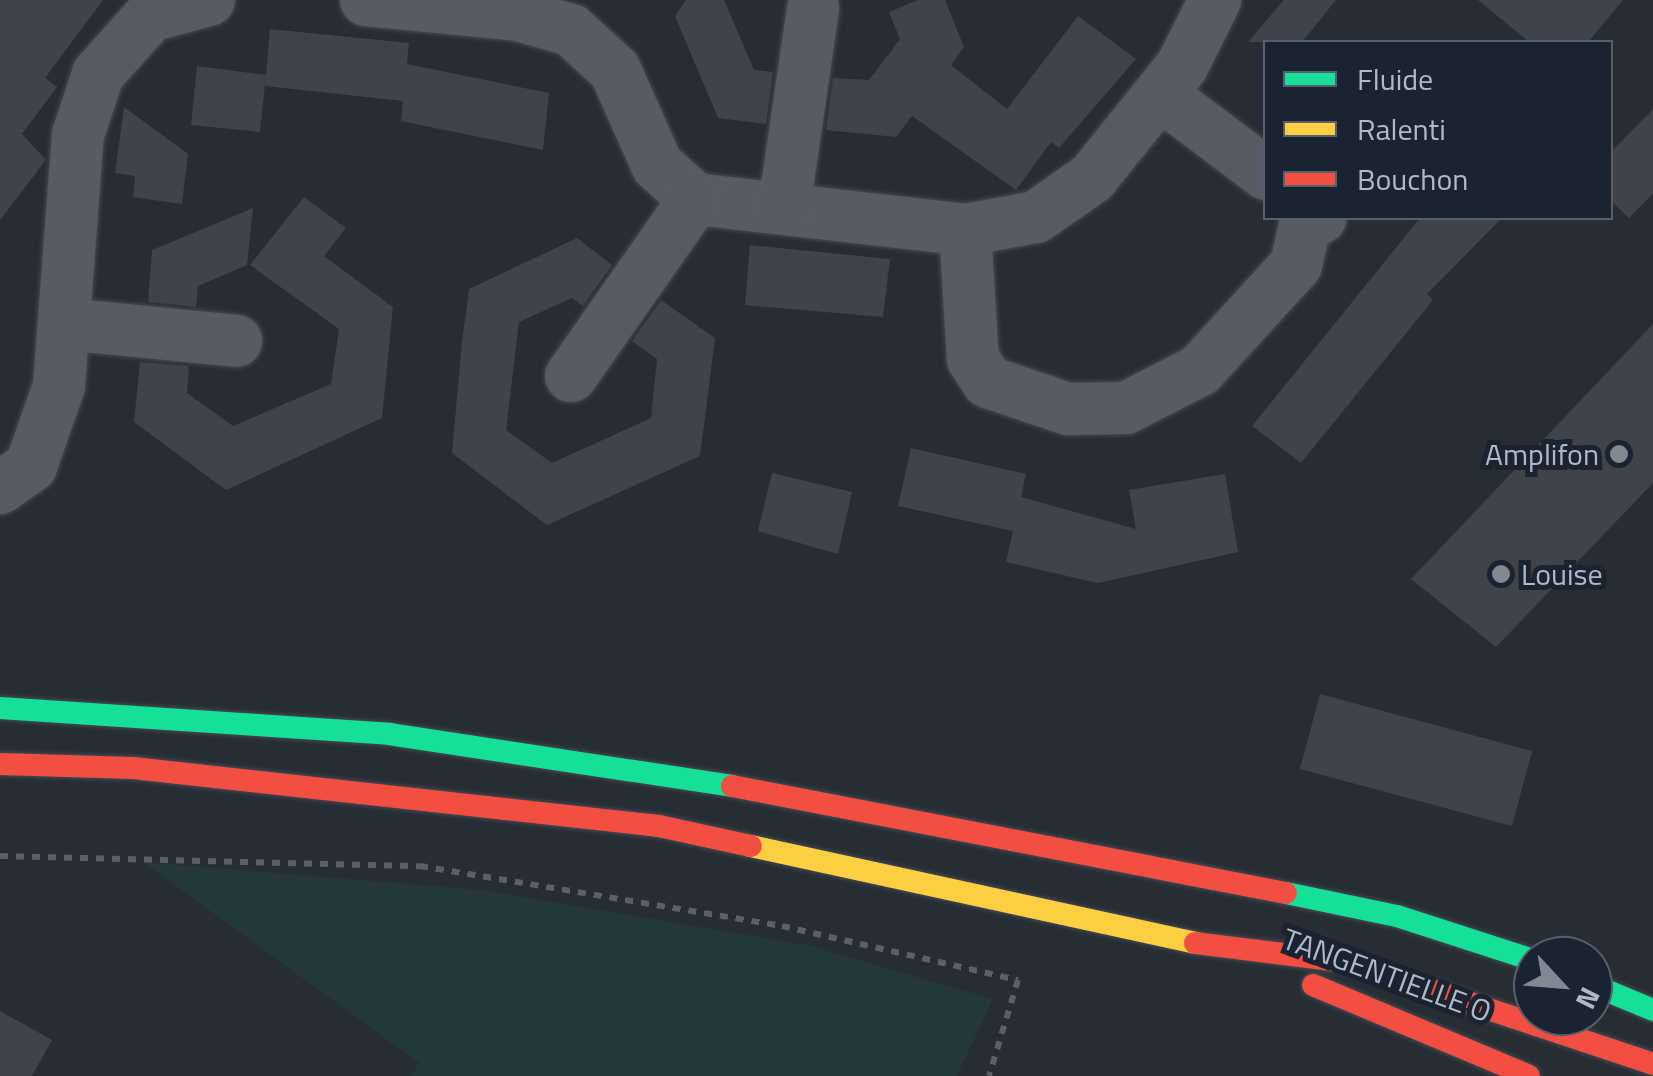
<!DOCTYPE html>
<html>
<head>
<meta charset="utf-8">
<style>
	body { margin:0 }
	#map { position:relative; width:1653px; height:1076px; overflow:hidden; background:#272d35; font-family:"Titillium Web",sans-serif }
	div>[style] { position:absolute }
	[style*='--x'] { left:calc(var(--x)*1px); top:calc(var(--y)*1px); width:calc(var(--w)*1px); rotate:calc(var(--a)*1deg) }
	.green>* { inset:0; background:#24373b }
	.building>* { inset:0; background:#3f444b }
	.path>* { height:6px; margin-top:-3px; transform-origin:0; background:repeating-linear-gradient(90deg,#5a6067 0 8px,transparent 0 16px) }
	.roads { filter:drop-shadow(0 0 2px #454950) drop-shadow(0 0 2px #454950) }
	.street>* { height:52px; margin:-26px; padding:0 26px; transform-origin:26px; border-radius:26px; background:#575b63 }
	.fast>* { height:22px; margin:-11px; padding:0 11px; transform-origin:11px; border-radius:11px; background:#16e098 }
	.slow>* { height:22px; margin:-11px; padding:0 11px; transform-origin:11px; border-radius:11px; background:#ffcf43 }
	.jam>* { height:22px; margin:-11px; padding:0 11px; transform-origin:11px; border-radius:11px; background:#f24e42 }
	.dots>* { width:28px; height:28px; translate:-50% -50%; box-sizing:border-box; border:5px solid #1a2330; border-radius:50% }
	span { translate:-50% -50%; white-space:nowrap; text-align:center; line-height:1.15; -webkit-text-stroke:10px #1a2330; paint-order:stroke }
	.poi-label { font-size:30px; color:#b0b9c7 }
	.right { translate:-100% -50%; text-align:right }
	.left { translate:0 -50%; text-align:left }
	.street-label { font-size:30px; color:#b0b9c7 }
	.legend { position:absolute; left:1263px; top:40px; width:350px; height:180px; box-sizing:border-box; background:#1a2330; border:2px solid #565f6c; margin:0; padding:12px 18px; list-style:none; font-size:30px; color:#b0b9c7 }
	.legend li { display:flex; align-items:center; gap:20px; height:50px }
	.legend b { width:50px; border:2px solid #565f6c }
	.north { position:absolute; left:1513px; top:936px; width:100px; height:100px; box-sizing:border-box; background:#1a2330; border:2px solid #565f6c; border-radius:50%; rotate:116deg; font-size:28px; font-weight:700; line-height:40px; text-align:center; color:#b0b9c7 }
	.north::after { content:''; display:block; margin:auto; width:35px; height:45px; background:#808894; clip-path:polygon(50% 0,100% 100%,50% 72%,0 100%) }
</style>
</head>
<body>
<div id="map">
	<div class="green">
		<div style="clip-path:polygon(143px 862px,482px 890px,807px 945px,993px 999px,957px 1076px,411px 1076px,419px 1063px)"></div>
	</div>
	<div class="building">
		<div style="clip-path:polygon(0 0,103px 0,45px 78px,57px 87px,22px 134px,46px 160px,0 220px)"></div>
		<div style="clip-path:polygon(686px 0,724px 0,754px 70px,773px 72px,766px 124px,718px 118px,675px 16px)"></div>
		<div style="clip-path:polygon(918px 0,945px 0,964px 47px,951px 65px,1007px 109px,1078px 16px,1136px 59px,1059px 148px,1051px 142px,1016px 190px,912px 116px,896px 137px,826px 130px,833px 78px,869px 80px,900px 39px,889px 12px)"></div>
		<div style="clip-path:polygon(1284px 0,1336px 0,1302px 42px,1248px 42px)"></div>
		<div style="clip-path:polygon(1478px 0,1623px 0,1588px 42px,1529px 42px)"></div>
		<div style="clip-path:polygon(270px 29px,409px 43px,407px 64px,549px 93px,543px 150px,401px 121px,403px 101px,265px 86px)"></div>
		<div style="clip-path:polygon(197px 66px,266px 75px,260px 132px,191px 125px)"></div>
		<div style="clip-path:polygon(124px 107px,188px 154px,182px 204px,133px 197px,135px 176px,115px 173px)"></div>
		<div style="clip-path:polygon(1653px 109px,1653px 194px,1629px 218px,1610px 200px,1610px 153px)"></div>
		<div style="clip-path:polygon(304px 197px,346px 228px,324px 256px,393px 307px,382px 418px,226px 490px,134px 422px,140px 362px,189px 366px,187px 393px,233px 426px,331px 384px,339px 329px,250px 265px)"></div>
		<div style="clip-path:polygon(253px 208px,247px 265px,198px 286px,196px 307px,148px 302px,152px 250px)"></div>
		<div style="clip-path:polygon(1420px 218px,1502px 218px,1427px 294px,1433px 300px,1301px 463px,1252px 426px)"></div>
		<div style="clip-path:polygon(577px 238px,612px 265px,583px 306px,572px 298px,519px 322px,506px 430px,552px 463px,651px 418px,657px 359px,632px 341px,661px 300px,715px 338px,700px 456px,547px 525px,452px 453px,462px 342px,469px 289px)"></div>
		<div style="clip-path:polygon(750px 245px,890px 259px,883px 317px,745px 305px)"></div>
		<div style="clip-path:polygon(1653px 324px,1653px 483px,1496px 647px,1411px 579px)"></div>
		<div style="clip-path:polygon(911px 448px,1026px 474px,1021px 497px,1136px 529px,1129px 490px,1225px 474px,1238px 552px,1098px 583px,1006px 562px,1013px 531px,898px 506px)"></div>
		<div style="clip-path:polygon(772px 473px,852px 492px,838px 554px,758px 531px)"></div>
		<div style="clip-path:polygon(1320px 694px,1532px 751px,1512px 826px,1300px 769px)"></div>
		<div style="clip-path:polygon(0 1011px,52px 1040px,32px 1076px,0 1076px)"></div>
	</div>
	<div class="path">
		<div style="--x:0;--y:856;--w:420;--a:1.4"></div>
		<div style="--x:420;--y:866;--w:367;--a:9.4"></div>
		<div style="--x:782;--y:926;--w:242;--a:12.9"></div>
		<div style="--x:1018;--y:980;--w:100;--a:106.8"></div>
	</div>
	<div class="roads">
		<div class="street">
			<div style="--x:366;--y:0;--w:153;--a:5.6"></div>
			<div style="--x:518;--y:15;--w:55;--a:15.8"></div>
			<div style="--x:571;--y:30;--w:59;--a:42.3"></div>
			<div style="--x:615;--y:70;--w:104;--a:66.1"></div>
			<div style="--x:657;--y:165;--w:51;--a:41.8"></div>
			<div style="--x:695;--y:199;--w:272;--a:6.5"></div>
			<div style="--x:965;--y:230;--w:72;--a:-10.4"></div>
			<div style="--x:1036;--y:217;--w:68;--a:-34.9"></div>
			<div style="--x:1092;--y:178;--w:144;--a:-51.2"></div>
			<div style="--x:1182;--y:66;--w:74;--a:-63.4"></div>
			<div style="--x:1160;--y:94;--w:133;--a:37"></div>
			<div style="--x:784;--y:208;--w:202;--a:-81.7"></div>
			<div style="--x:965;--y:230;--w:129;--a:86.5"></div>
			<div style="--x:973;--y:359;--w:27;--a:57"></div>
			<div style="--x:988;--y:382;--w:84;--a:18.6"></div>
			<div style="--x:1068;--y:409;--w:58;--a:-1"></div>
			<div style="--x:1126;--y:408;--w:83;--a:-27.2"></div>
			<div style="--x:1200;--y:370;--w:142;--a:-47.6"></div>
			<div style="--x:1296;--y:265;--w:41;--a:-77.3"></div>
			<div style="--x:1305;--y:225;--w:17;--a:-25"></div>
			<div style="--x:64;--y:324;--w:173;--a:5.6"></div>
			<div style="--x:571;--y:376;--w:216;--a:-55"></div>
			<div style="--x:0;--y:488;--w:38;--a:-35"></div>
			<div style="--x:31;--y:466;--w:85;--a:-70.7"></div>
			<div style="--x:59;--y:386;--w:252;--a:-85.7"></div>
			<div style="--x:78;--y:135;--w:64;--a:-71.8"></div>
			<div style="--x:98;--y:74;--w:78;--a:-48.1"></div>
			<div style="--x:150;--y:16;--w:61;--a:-15.2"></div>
		</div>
		<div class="fast">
			<div style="--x:0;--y:708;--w:390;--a:3.8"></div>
			<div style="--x:389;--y:734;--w:347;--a:8.6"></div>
			<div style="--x:1286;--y:893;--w:113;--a:11.7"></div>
			<div style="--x:1397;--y:916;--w:143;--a:17.9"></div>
			<div style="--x:1593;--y:985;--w:65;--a:22.6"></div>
		</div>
		<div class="slow">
			<div style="--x:751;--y:846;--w:454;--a:12.3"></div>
		</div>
		<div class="jam">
			<div style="--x:0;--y:764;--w:133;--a:1.7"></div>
			<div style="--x:133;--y:768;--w:529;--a:6.29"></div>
			<div style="--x:659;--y:826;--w:94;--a:12.3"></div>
			<div style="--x:732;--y:786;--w:564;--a:10.93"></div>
			<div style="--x:1195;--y:943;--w:153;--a:7.1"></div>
			<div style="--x:1347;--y:962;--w:323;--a:18.4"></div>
			<div style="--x:1313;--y:985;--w:234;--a:22.8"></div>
		</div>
	</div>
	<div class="dots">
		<div style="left:1619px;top:454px;background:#808894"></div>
		<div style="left:1501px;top:574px;background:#808894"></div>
	</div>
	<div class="poi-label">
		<span class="right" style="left:1599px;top:454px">Amplifon</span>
		<span class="left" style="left:1521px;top:574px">Louise</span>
	</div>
	<div class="street-label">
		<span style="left:1387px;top:975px;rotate:20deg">TANGENTIELLE O</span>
	</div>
	<ul class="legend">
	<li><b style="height:12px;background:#16e098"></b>Fluide</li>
	<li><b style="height:12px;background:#ffcf43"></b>Ralenti</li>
	<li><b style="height:12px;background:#f24e42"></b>Bouchon</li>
	</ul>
	<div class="north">N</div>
</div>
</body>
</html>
